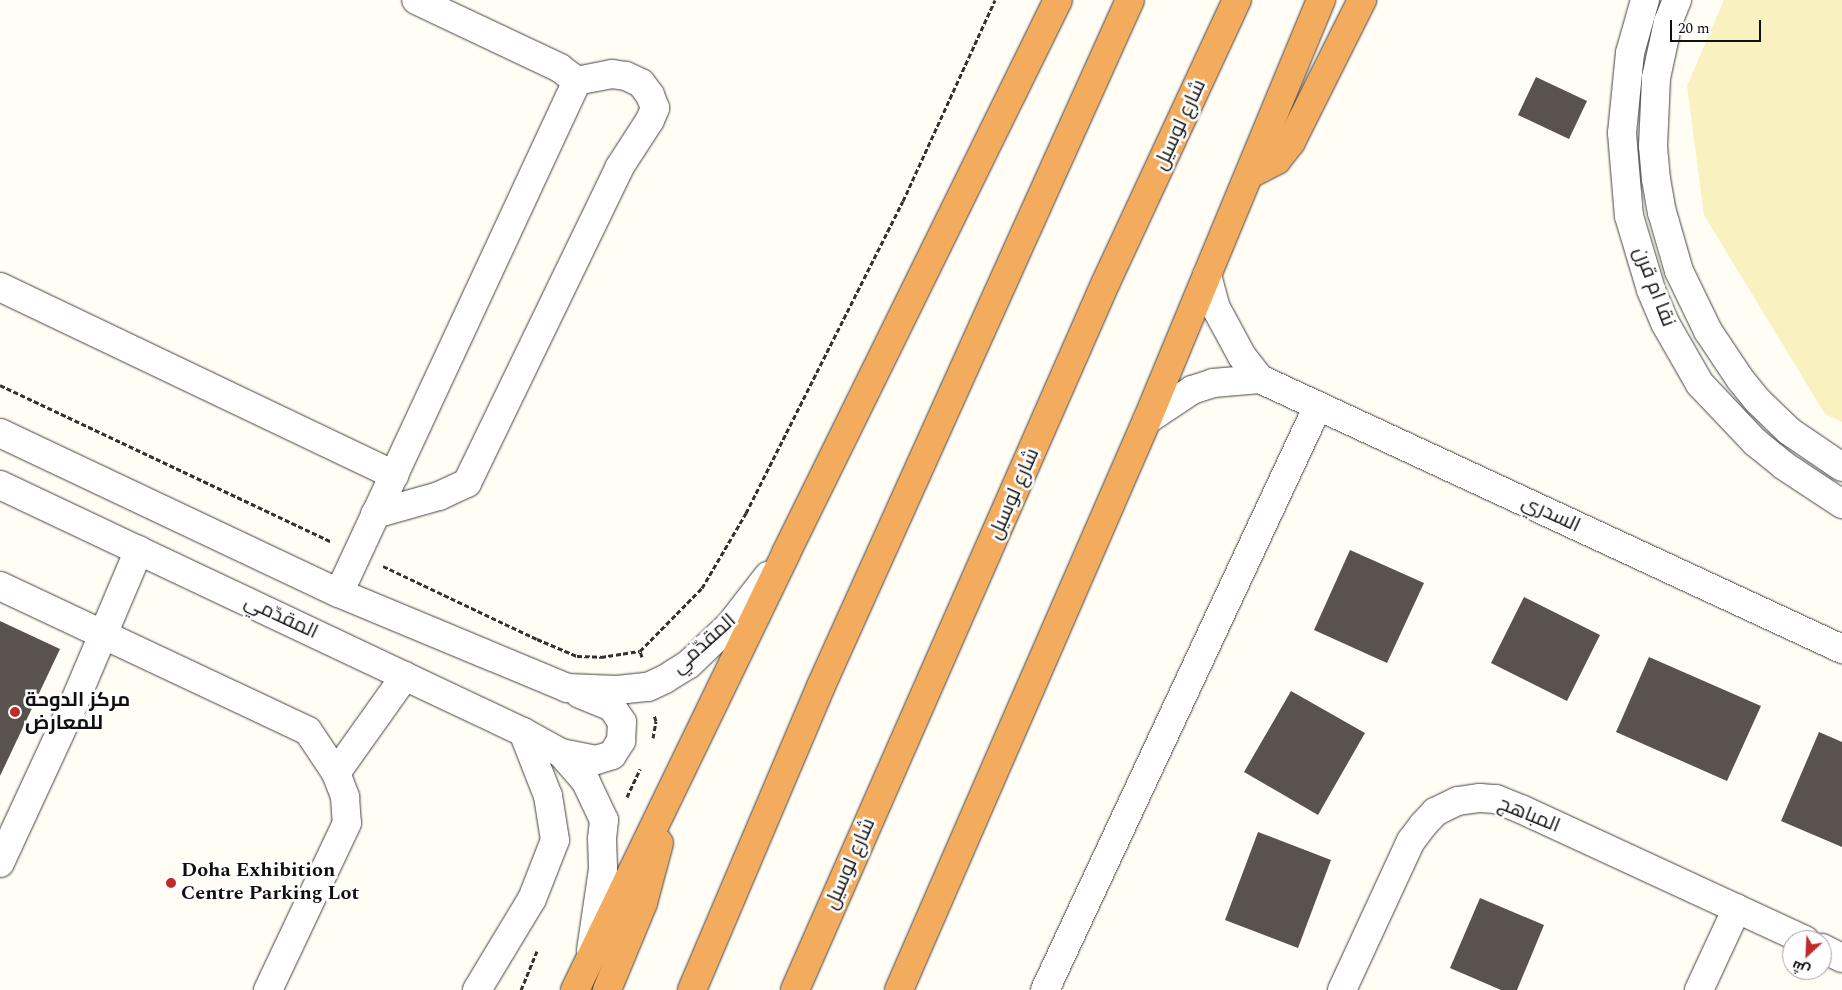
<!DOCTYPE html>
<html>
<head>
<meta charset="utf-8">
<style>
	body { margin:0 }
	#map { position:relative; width:1842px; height:990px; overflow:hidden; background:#fffdf4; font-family:Spectral,Cairo,serif }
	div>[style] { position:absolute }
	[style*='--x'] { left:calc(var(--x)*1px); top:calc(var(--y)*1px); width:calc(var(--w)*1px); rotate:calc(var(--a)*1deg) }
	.sand>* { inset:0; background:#faf1c1 }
	.building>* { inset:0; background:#59524d }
	.path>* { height:3px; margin-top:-1.5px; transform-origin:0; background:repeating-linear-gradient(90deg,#323232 0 5px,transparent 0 7.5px) }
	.roads { filter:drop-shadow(0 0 1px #434343) drop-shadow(0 0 1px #434343) }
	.minor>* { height:28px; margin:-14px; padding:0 14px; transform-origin:14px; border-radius:14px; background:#fff }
	.highway>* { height:28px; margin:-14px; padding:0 14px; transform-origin:14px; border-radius:14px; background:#f3ab5e }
	.dots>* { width:14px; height:14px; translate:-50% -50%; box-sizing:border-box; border:2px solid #fff; border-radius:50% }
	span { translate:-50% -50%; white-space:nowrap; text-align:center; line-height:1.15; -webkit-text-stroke:5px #fff; paint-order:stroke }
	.street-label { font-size:20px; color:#101010 }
	.poi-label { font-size:20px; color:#101010; font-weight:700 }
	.left { translate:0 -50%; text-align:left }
	.north { position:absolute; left:1782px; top:930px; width:50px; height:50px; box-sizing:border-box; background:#fff; border:1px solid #9f9f9f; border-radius:50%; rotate:205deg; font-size:14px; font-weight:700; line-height:20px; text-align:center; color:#101010 }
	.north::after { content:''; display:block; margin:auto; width:18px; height:22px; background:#c12a28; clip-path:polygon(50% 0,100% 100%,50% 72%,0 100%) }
	.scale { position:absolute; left:1670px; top:20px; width:91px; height:22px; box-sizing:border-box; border:2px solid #101010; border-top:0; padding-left:6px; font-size:15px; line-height:18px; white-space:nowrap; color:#101010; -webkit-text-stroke:4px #fff; paint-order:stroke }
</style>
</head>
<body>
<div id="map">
	<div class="sand">
		<div style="clip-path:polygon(1724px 0,1842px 0,1842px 422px,1825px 414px,1704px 215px,1687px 86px)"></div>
	</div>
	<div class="building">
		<div style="clip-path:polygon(1536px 77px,1587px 101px,1569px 139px,1518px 115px)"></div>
		<div style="clip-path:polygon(1350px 550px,1424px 583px,1387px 663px,1314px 630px)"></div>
		<div style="clip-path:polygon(1524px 597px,1600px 635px,1567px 701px,1491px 663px)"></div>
		<div style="clip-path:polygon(0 621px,60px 649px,0 776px)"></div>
		<div style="clip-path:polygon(1649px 657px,1761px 706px,1727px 781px,1616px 732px)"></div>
		<div style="clip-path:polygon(1291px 691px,1365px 733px,1318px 815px,1244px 772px)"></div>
		<div style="clip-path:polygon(1819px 732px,1842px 742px,1842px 847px,1781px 821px)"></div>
		<div style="clip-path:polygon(1258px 832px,1331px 860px,1298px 948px,1225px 920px)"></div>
		<div style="clip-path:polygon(1480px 898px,1544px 925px,1517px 990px,1501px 990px,1450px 968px)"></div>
	</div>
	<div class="path">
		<div style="--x:0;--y:385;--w:367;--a:25.3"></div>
		<div style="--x:383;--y:566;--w:170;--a:25.4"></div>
		<div style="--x:537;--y:639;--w:43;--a:23"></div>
		<div style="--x:577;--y:656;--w:24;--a:2"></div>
		<div style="--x:601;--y:657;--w:39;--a:-9"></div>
		<div style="--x:642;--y:657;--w:6;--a:-108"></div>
		<div style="--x:640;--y:651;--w:88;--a:-45.5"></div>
		<div style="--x:702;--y:588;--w:87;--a:-59.6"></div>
		<div style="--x:746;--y:513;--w:349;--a:-63.3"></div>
		<div style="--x:903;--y:201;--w:221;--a:-65.4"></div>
		<div style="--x:653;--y:738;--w:17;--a:-80"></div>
		<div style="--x:656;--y:721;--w:6;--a:-108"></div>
		<div style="--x:627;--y:797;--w:31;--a:-65"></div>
		<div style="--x:521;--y:990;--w:42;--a:-67.7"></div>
	</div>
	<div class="roads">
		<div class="minor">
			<div style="--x:1645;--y:0;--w:55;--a:105.8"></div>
			<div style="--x:1630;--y:53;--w:80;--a:95.7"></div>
			<div style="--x:1622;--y:133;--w:83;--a:85.2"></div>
			<div style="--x:1629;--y:216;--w:77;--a:73.4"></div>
			<div style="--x:1651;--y:290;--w:36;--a:67"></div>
			<div style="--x:1665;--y:323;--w:70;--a:60.2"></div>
			<div style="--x:1700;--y:384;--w:80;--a:46.5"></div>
			<div style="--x:1755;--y:442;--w:36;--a:39"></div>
			<div style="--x:1783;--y:465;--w:71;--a:33.5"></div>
			<div style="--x:1677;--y:0;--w:24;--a:112"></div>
			<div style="--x:1668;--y:22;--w:57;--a:102.1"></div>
			<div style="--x:1656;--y:78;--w:68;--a:92.5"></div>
			<div style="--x:1653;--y:146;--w:33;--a:85"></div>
			<div style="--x:1656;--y:179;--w:34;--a:80"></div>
			<div style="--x:1662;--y:212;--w:61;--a:73.9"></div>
			<div style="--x:1679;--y:271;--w:67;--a:64.2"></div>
			<div style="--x:1708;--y:331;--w:58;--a:56.3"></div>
			<div style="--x:1740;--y:379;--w:28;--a:51"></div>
			<div style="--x:1758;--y:401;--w:43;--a:44.1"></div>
			<div style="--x:1789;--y:431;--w:64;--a:34.2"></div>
			<div style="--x:1207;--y:275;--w:34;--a:75"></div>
			<div style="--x:1216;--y:308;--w:55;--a:61.6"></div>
			<div style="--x:1242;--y:356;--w:29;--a:52"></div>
			<div style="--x:0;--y:287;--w:437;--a:25.5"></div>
			<div style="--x:1147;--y:420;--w:54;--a:-33.7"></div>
			<div style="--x:1192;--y:390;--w:22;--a:-18"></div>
			<div style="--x:1213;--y:383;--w:47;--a:-4.9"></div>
			<div style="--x:1260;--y:379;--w:642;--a:24.89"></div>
			<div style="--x:0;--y:433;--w:375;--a:25.3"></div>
			<div style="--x:339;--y:593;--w:247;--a:22.6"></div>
			<div style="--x:567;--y:688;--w:50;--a:2.3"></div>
			<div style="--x:617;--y:690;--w:31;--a:-6"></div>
			<div style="--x:648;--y:687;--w:19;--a:-25"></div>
			<div style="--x:665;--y:679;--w:28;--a:-32"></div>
			<div style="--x:689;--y:664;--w:57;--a:-43.6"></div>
			<div style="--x:730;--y:625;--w:62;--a:-52.2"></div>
			<div style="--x:0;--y:485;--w:578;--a:25.28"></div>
			<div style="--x:523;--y:732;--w:43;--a:28.9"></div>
			<div style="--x:561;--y:753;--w:38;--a:49"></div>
			<div style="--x:586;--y:782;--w:42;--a:64.7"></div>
			<div style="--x:604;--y:820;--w:19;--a:96"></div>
			<div style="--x:602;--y:839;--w:30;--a:88"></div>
			<div style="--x:603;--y:869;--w:82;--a:98.4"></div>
			<div style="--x:375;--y:514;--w:66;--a:-15.7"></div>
			<div style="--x:439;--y:496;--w:31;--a:-25"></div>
			<div style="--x:467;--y:483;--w:350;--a:-64.2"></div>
			<div style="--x:619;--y:168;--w:57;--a:-57.1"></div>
			<div style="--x:650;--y:120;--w:13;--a:-67"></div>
			<div style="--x:655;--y:108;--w:14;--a:-111"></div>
			<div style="--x:650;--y:95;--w:15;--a:-127"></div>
			<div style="--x:641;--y:83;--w:17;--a:-155"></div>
			<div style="--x:626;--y:76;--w:14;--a:-172"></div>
			<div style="--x:612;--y:74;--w:36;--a:169"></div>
			<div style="--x:0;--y:586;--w:340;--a:25.2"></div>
			<div style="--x:308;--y:731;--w:50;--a:56.3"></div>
			<div style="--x:336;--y:773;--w:26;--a:69"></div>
			<div style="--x:345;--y:797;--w:26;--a:86"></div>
			<div style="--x:347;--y:823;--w:185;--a:115.3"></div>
			<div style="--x:339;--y:593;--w:565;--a:-65.07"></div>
			<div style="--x:577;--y:81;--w:21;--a:-143"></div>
			<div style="--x:560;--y:68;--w:159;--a:-154.7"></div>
			<div style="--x:561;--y:753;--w:36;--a:11"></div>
			<div style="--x:596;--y:760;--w:17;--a:-17"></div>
			<div style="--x:612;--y:755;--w:17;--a:-57"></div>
			<div style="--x:621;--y:741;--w:19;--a:-87"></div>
			<div style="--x:622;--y:722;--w:18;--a:-124"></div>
			<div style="--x:612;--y:707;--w:35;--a:-158"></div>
			<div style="--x:336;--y:773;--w:119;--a:-54.6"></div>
			<div style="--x:0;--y:863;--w:176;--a:-65.2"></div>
			<div style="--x:74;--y:703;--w:166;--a:-67"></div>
			<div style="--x:1822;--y:948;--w:22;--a:27"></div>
			<div style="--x:477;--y:990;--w:106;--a:-58.9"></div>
			<div style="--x:532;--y:899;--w:63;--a:-68.7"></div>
			<div style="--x:555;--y:840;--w:45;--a:-99"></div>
			<div style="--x:548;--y:796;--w:69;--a:-111.3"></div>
			<div style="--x:1045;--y:990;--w:645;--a:-64.95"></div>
			<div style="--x:1342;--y:990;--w:164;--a:-65.2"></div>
			<div style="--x:1411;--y:841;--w:20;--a:-53"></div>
			<div style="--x:1423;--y:825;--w:18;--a:-47"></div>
			<div style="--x:1435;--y:812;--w:25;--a:-26"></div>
			<div style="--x:1458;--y:801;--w:22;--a:-8"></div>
			<div style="--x:1480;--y:798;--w:16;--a:4"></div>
			<div style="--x:1496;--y:799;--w:27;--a:22"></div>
			<div style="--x:1521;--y:809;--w:313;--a:24.8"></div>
			<div style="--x:1699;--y:990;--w:90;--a:-65.1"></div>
		</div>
		<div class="highway">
			<div style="--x:1250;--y:174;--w:30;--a:-27"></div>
			<div style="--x:1277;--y:160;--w:23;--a:-52"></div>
			<div style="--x:1291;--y:142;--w:159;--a:-63.4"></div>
			<div style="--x:575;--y:990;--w:485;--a:-64.2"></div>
			<div style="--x:786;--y:553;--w:616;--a:-63.81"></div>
			<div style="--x:607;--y:990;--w:94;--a:-67.5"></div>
			<div style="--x:643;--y:903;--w:62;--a:-75.1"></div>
			<div style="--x:692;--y:990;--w:330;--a:-67"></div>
			<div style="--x:821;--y:686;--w:752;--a:-65.75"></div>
			<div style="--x:795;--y:990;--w:773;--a:-66.29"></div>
			<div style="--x:1106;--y:282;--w:311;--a:-65.1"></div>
			<div style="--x:899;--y:990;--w:622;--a:-66.49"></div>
			<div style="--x:1147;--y:420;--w:455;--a:-67.5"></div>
		</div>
	</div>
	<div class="dots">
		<div style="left:15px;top:712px;background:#c12a28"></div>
		<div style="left:171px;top:883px;background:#c12a28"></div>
	</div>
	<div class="street-label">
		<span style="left:1180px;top:125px;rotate:-65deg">شارع لوسيل</span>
		<span style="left:1654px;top:287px;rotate:69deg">نقا ام قرن</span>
		<span style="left:1014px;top:494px;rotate:-66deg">شارع لوسيل</span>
		<span style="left:1551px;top:514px;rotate:25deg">السدري</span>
		<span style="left:281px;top:617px;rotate:25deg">المقدّمي</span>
		<span style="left:704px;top:644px;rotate:-42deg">المقدّمي</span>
		<span style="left:1529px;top:815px;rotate:22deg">المباهج</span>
		<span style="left:850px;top:864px;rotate:-66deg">شارع لوسيل</span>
	</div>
	<div class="poi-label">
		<span class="left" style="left:25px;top:712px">مركز الدوحة<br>للمعارض</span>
		<span class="left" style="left:181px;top:882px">Doha Exhibition<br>Centre Parking Lot</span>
	</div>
	<div class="north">ش</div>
	<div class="scale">20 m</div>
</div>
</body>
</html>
